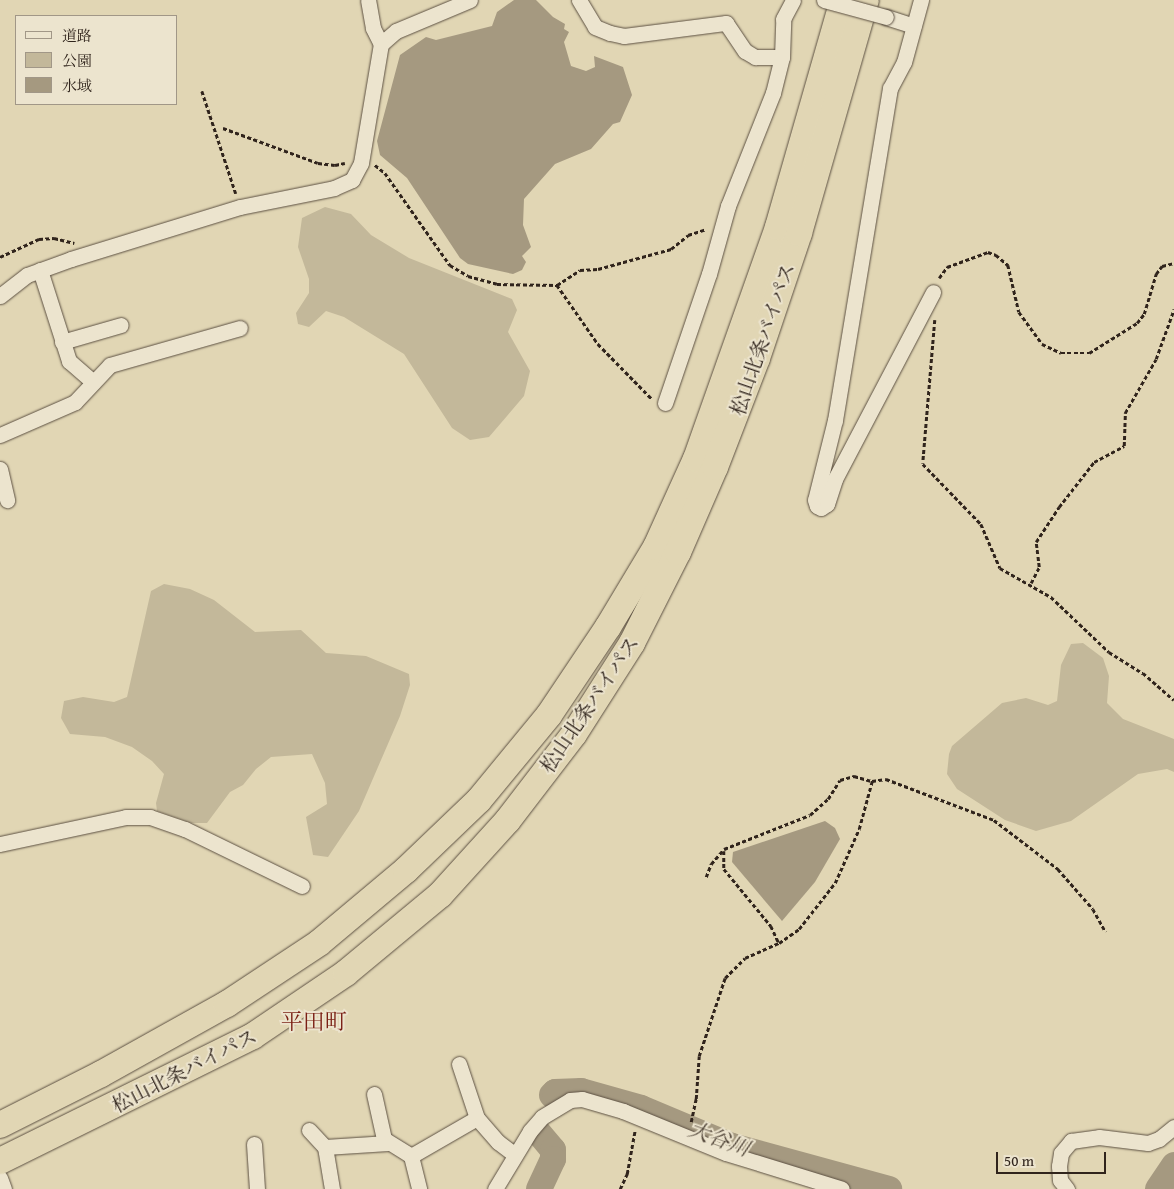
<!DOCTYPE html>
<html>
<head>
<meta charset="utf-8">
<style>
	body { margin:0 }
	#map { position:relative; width:1174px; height:1189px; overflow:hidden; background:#e1d6b4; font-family:"Gentium Book Plus","Noto Serif JP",serif }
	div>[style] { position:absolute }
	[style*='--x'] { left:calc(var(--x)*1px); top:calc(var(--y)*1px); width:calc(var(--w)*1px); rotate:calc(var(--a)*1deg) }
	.green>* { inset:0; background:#c3b89a }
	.water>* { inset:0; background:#a59980 }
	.river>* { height:26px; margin:-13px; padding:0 13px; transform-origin:13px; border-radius:13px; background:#a59980 }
	.path>* { height:2.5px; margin-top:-1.25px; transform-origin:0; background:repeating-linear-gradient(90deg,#30241c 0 4px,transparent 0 6.5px) }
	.roads { filter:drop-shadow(0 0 1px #5c5042) drop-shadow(0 0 1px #5c5042) }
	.street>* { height:15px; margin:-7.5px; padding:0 7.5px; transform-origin:7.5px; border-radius:7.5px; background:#ece4ce }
	.highway>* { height:26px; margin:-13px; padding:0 13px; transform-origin:13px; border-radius:13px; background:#e1d6b4 }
	.bridges { filter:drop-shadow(0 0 1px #5c5042) drop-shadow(0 0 1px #5c5042) }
	.street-bridge>* { height:15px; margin:-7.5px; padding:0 7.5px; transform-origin:7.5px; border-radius:7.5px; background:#ece4ce }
	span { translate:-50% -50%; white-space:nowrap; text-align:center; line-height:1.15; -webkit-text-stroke:4px #ece4ce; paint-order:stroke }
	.street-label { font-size:20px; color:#30241c }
	.water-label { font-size:21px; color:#53473a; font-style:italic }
	.quarter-label { font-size:22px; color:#7a1f14 }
	.legend { position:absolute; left:15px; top:15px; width:162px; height:90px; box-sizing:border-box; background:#ece4ce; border:1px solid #a19787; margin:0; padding:6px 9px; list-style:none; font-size:15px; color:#30241c }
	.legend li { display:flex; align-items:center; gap:10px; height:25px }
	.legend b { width:25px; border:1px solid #a19787 }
	.scale { position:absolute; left:996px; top:1152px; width:110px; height:22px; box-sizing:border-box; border:2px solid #30241c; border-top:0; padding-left:6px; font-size:15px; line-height:18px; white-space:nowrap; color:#30241c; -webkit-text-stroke:4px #ece4ce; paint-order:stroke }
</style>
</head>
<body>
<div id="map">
	<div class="green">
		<div style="clip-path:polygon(325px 207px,351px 214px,371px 235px,409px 258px,512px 299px,517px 310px,508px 332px,530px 371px,524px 396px,489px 437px,470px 440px,452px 428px,404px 354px,344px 317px,326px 311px,309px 327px,298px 324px,296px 313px,309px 293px,309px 279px,298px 247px,302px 218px)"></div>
		<div style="clip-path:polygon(164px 584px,190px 589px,214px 600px,255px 632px,301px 630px,326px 653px,366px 656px,409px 674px,410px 685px,400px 716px,359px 811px,328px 857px,313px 855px,306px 817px,327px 804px,325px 783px,312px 754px,271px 757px,256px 769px,243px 785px,230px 792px,207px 823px,191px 823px,157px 811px,156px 803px,164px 774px,152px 761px,132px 747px,105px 737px,70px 734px,61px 718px,64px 701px,83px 697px,114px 702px,127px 697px,151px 591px)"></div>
		<div style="clip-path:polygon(1083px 643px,1103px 658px,1109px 676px,1107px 703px,1123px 719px,1174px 739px,1174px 772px,1167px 769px,1138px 774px,1071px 821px,1036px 831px,1005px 820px,957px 789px,947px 774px,949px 754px,952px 746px,1002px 703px,1026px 698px,1048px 705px,1057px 701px,1061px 665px,1071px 644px)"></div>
	</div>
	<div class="water">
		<div style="clip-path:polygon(514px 0,536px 0,553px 17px,565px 24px,564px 29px,569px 32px,564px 42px,571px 66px,586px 71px,595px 67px,594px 56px,623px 67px,632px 95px,620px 122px,613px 124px,591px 149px,555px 164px,524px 199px,523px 225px,531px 247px,522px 256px,526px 262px,522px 270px,513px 274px,468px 264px,460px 258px,407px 178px,380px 155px,377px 141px,400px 55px,426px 37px,436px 40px,492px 26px,497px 12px)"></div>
		<div style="clip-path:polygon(825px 821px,835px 828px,840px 839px,815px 882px,782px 921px,732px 862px,733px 852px)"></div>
	</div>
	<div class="river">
		<div style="--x:552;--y:1095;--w:4;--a:-45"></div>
		<div style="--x:555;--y:1092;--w:26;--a:-2"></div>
		<div style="--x:581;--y:1091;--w:62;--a:15.8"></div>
		<div style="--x:641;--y:1108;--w:99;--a:22.7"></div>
		<div style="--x:732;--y:1146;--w:163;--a:15.3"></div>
		<div style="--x:538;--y:1132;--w:23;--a:50"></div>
		<div style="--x:553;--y:1150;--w:9;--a:90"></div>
		<div style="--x:553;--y:1159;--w:33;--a:115"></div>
		<div style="--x:1158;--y:1189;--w:29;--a:-56"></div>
	</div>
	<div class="path">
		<div style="--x:202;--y:91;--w:108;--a:71.7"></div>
		<div style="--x:223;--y:128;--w:101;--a:20.2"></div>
		<div style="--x:318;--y:163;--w:17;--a:7"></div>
		<div style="--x:335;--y:165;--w:10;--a:-11"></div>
		<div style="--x:375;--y:165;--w:13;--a:39"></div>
		<div style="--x:385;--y:173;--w:113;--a:54.8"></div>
		<div style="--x:450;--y:265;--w:21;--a:31"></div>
		<div style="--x:468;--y:276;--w:30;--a:15"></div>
		<div style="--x:497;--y:284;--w:60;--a:1"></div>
		<div style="--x:557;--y:285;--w:72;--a:55.2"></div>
		<div style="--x:598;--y:344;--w:76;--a:45.5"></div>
		<div style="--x:0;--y:257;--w:43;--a:-24.8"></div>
		<div style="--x:39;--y:239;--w:15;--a:-4"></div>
		<div style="--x:54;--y:238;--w:21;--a:14"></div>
		<div style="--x:939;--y:278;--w:14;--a:-54"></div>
		<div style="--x:947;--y:267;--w:44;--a:-20.1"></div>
		<div style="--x:988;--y:252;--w:9;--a:21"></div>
		<div style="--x:996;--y:255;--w:16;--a:40"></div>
		<div style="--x:1008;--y:265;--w:48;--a:76.8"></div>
		<div style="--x:1019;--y:312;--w:39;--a:54"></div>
		<div style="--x:1042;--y:344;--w:21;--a:25"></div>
		<div style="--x:1061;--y:353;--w:28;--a:0"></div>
		<div style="--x:1089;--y:353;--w:57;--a:-32"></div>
		<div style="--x:1137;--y:323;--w:11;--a:-52"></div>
		<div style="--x:1144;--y:314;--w:42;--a:-73.3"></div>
		<div style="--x:1156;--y:274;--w:10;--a:-53"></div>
		<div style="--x:1162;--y:266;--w:12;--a:-14"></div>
		<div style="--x:557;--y:285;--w:27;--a:-33"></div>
		<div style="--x:580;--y:270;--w:18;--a:-3"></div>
		<div style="--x:598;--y:269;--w:76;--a:-15.3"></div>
		<div style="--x:671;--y:249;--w:22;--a:-39"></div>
		<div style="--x:688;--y:235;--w:19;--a:-18"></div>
		<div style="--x:935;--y:320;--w:144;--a:94.8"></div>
		<div style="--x:923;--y:464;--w:83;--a:46"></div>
		<div style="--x:981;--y:524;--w:48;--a:66.6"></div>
		<div style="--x:1000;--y:568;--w:59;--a:29.6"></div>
		<div style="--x:1051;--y:597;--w:80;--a:43.5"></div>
		<div style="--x:1109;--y:652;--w:40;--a:32"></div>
		<div style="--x:1143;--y:673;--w:41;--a:41.1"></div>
		<div style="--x:1031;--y:583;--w:18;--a:-63"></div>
		<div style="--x:1039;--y:567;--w:25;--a:-97"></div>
		<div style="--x:1036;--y:542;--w:42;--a:-56.7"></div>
		<div style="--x:1059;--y:507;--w:57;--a:-52.1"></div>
		<div style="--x:1094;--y:462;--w:34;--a:-28"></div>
		<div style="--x:1124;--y:446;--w:33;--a:-88"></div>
		<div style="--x:1125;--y:413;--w:62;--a:-60.1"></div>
		<div style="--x:1156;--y:359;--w:53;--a:-70.2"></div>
		<div style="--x:724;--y:851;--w:18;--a:90"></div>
		<div style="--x:724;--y:869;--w:74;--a:50.5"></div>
		<div style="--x:771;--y:926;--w:19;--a:65"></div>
		<div style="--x:706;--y:877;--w:14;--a:-69"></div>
		<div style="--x:711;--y:864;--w:20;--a:-49"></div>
		<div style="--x:724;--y:849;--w:92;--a:-21.6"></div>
		<div style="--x:810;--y:815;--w:24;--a:-42"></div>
		<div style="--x:828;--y:799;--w:22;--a:-58"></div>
		<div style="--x:840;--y:780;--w:15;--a:-16"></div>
		<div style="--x:854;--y:776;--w:19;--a:16"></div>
		<div style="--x:691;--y:1122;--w:24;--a:-78"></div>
		<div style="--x:696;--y:1099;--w:43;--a:-86"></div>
		<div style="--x:699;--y:1056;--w:82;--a:-71.6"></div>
		<div style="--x:725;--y:978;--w:28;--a:-45"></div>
		<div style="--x:745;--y:958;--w:37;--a:-24"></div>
		<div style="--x:779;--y:943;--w:24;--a:-35"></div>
		<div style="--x:799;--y:929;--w:58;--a:-52"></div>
		<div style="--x:835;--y:883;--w:59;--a:-66"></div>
		<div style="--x:859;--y:829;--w:50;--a:-74.8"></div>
		<div style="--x:872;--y:781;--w:14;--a:-8"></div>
		<div style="--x:886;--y:779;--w:116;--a:20.8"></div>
		<div style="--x:994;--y:820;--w:81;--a:37.4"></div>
		<div style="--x:1058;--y:869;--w:53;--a:48.8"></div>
		<div style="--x:1093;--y:909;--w:26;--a:61"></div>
		<div style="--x:620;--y:1189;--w:17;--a:-65"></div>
		<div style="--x:627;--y:1174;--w:45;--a:-79.7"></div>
	</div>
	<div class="roads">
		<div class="street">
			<div style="--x:579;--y:0;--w:31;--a:59"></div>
			<div style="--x:595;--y:27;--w:16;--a:22"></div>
			<div style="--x:610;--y:33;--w:14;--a:12"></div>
			<div style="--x:624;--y:36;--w:103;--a:-7.3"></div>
			<div style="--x:726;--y:23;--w:34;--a:56"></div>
			<div style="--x:745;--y:51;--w:12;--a:31"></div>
			<div style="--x:755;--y:57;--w:27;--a:0"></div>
			<div style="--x:921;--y:0;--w:64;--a:105.3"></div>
			<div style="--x:904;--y:62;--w:30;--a:118"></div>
			<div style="--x:890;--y:88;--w:337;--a:99.4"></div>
			<div style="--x:835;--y:420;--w:82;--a:104"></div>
			<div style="--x:815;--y:500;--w:6;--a:72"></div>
			<div style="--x:817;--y:506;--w:4;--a:27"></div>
			<div style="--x:821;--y:508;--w:7;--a:-34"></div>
			<div style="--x:827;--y:504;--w:26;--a:-72"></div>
			<div style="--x:835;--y:479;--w:211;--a:-62.3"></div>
			<div style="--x:886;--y:17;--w:29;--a:18"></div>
			<div style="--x:381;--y:44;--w:20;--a:-41"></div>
			<div style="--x:396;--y:31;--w:80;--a:-22.7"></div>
			<div style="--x:40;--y:270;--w:96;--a:72.3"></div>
			<div style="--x:69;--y:361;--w:32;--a:41"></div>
			<div style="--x:0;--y:296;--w:34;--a:-38"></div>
			<div style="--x:27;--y:275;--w:47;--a:-20"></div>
			<div style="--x:71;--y:259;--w:177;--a:-17.1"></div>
			<div style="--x:240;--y:207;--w:96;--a:-11.4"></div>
			<div style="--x:334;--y:188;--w:20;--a:-24"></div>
			<div style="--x:352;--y:180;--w:19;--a:-62"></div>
			<div style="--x:361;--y:163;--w:121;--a:-80.5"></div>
			<div style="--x:381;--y:44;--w:18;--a:-117"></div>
			<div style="--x:373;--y:28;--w:28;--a:-100"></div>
			<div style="--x:62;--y:342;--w:61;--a:-16.1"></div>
			<div style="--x:665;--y:403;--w:136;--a:-71.2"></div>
			<div style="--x:709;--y:274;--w:71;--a:-74.4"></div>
			<div style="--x:728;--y:206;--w:122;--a:-68.3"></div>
			<div style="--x:773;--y:93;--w:37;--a:-76"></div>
			<div style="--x:782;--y:57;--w:38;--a:-88"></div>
			<div style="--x:783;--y:19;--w:21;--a:-62"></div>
			<div style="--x:0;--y:435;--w:82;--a:-23.7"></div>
			<div style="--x:75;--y:402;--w:51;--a:-46.6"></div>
			<div style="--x:110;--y:365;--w:135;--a:-15.9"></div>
			<div style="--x:0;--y:469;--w:32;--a:77"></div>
			<div style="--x:0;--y:844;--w:129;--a:-12.1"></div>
			<div style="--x:126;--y:817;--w:24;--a:0"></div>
			<div style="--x:150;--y:817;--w:37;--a:19"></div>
			<div style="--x:185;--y:829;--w:130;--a:26"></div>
			<div style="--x:459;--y:1064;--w:57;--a:71.6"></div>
			<div style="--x:477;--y:1118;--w:32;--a:49"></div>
			<div style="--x:498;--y:1142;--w:21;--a:37"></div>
			<div style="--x:374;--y:1094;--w:46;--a:77.5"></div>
			<div style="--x:384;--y:1139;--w:32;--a:32"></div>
			<div style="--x:411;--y:1156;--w:34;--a:76"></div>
			<div style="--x:309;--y:1130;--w:23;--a:47"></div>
			<div style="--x:325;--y:1147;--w:43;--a:80.5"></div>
			<div style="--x:254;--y:1144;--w:45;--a:86.2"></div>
			<div style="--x:325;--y:1147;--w:63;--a:-3.6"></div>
			<div style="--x:411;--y:1156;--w:76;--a:-29.9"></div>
			<div style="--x:0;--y:1178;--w:12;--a:70"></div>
			<div style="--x:495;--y:1189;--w:68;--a:-58.9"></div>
			<div style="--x:530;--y:1131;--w:18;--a:-49"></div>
			<div style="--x:542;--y:1117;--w:33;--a:-31"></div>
			<div style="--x:570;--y:1100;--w:12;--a:-5"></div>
			<div style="--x:582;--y:1099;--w:43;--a:16.3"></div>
			<div style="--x:623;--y:1111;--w:111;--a:22.2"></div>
			<div style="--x:726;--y:1153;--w:121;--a:17.2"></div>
			<div style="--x:1067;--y:1189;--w:11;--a:-128"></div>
			<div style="--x:1060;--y:1180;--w:14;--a:-94"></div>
			<div style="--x:1059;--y:1166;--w:13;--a:-81"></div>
			<div style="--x:1061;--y:1153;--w:16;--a:-50"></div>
			<div style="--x:1071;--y:1141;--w:28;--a:-8"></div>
			<div style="--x:1099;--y:1137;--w:49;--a:7"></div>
			<div style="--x:1148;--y:1143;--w:12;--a:-20"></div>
			<div style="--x:1159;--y:1139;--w:19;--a:-39"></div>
		</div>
		<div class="highway">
			<div style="--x:0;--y:1125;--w:113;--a:-26.8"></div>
			<div style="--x:101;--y:1074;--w:144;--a:-29.1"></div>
			<div style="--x:227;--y:1004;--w:110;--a:-33.5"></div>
			<div style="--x:319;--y:943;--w:114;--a:-40"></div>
			<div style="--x:406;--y:870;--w:101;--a:-43.8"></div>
			<div style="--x:479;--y:800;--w:110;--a:-50.5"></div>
			<div style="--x:549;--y:715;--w:106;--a:-56.2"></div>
			<div style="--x:608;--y:627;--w:93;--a:-59"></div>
			<div style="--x:656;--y:547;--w:97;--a:-65.6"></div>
			<div style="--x:696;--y:459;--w:246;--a:-70.5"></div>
			<div style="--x:778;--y:227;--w:236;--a:-74"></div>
			<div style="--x:0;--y:1161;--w:282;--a:-26.3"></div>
			<div style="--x:253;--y:1036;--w:112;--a:-34.1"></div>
			<div style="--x:346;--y:973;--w:122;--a:-39.7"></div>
			<div style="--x:440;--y:895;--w:101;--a:-47.8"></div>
			<div style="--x:508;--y:820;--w:108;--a:-52.5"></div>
			<div style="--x:574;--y:734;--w:108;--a:-57.5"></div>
			<div style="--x:632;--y:643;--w:102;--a:-63.2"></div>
			<div style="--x:678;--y:552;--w:93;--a:-66.5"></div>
			<div style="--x:715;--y:467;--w:117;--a:-68.9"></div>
			<div style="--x:757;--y:358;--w:132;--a:-71.4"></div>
			<div style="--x:799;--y:233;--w:242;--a:-74"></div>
		</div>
	</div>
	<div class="bridges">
		<div class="street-bridge">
			<div style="--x:824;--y:0;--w:64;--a:15.3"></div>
		</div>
	</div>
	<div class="street-label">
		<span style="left:762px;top:339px;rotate:-71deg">松山北条バイパス</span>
		<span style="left:589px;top:704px;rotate:-56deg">松山北条バイパス</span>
		<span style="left:184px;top:1070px;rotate:-27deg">松山北条バイパス</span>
	</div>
	<div class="water-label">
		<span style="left:719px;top:1139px;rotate:20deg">大谷川</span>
	</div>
	<div class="quarter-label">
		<span style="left:314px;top:1022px">平田町</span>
	</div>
	<ul class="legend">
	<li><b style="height:6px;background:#ece4ce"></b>道路</li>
	<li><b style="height:14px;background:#c3b89a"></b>公園</li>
	<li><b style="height:14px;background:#a59980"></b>水域</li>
	</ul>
	<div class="scale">50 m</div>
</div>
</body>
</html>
